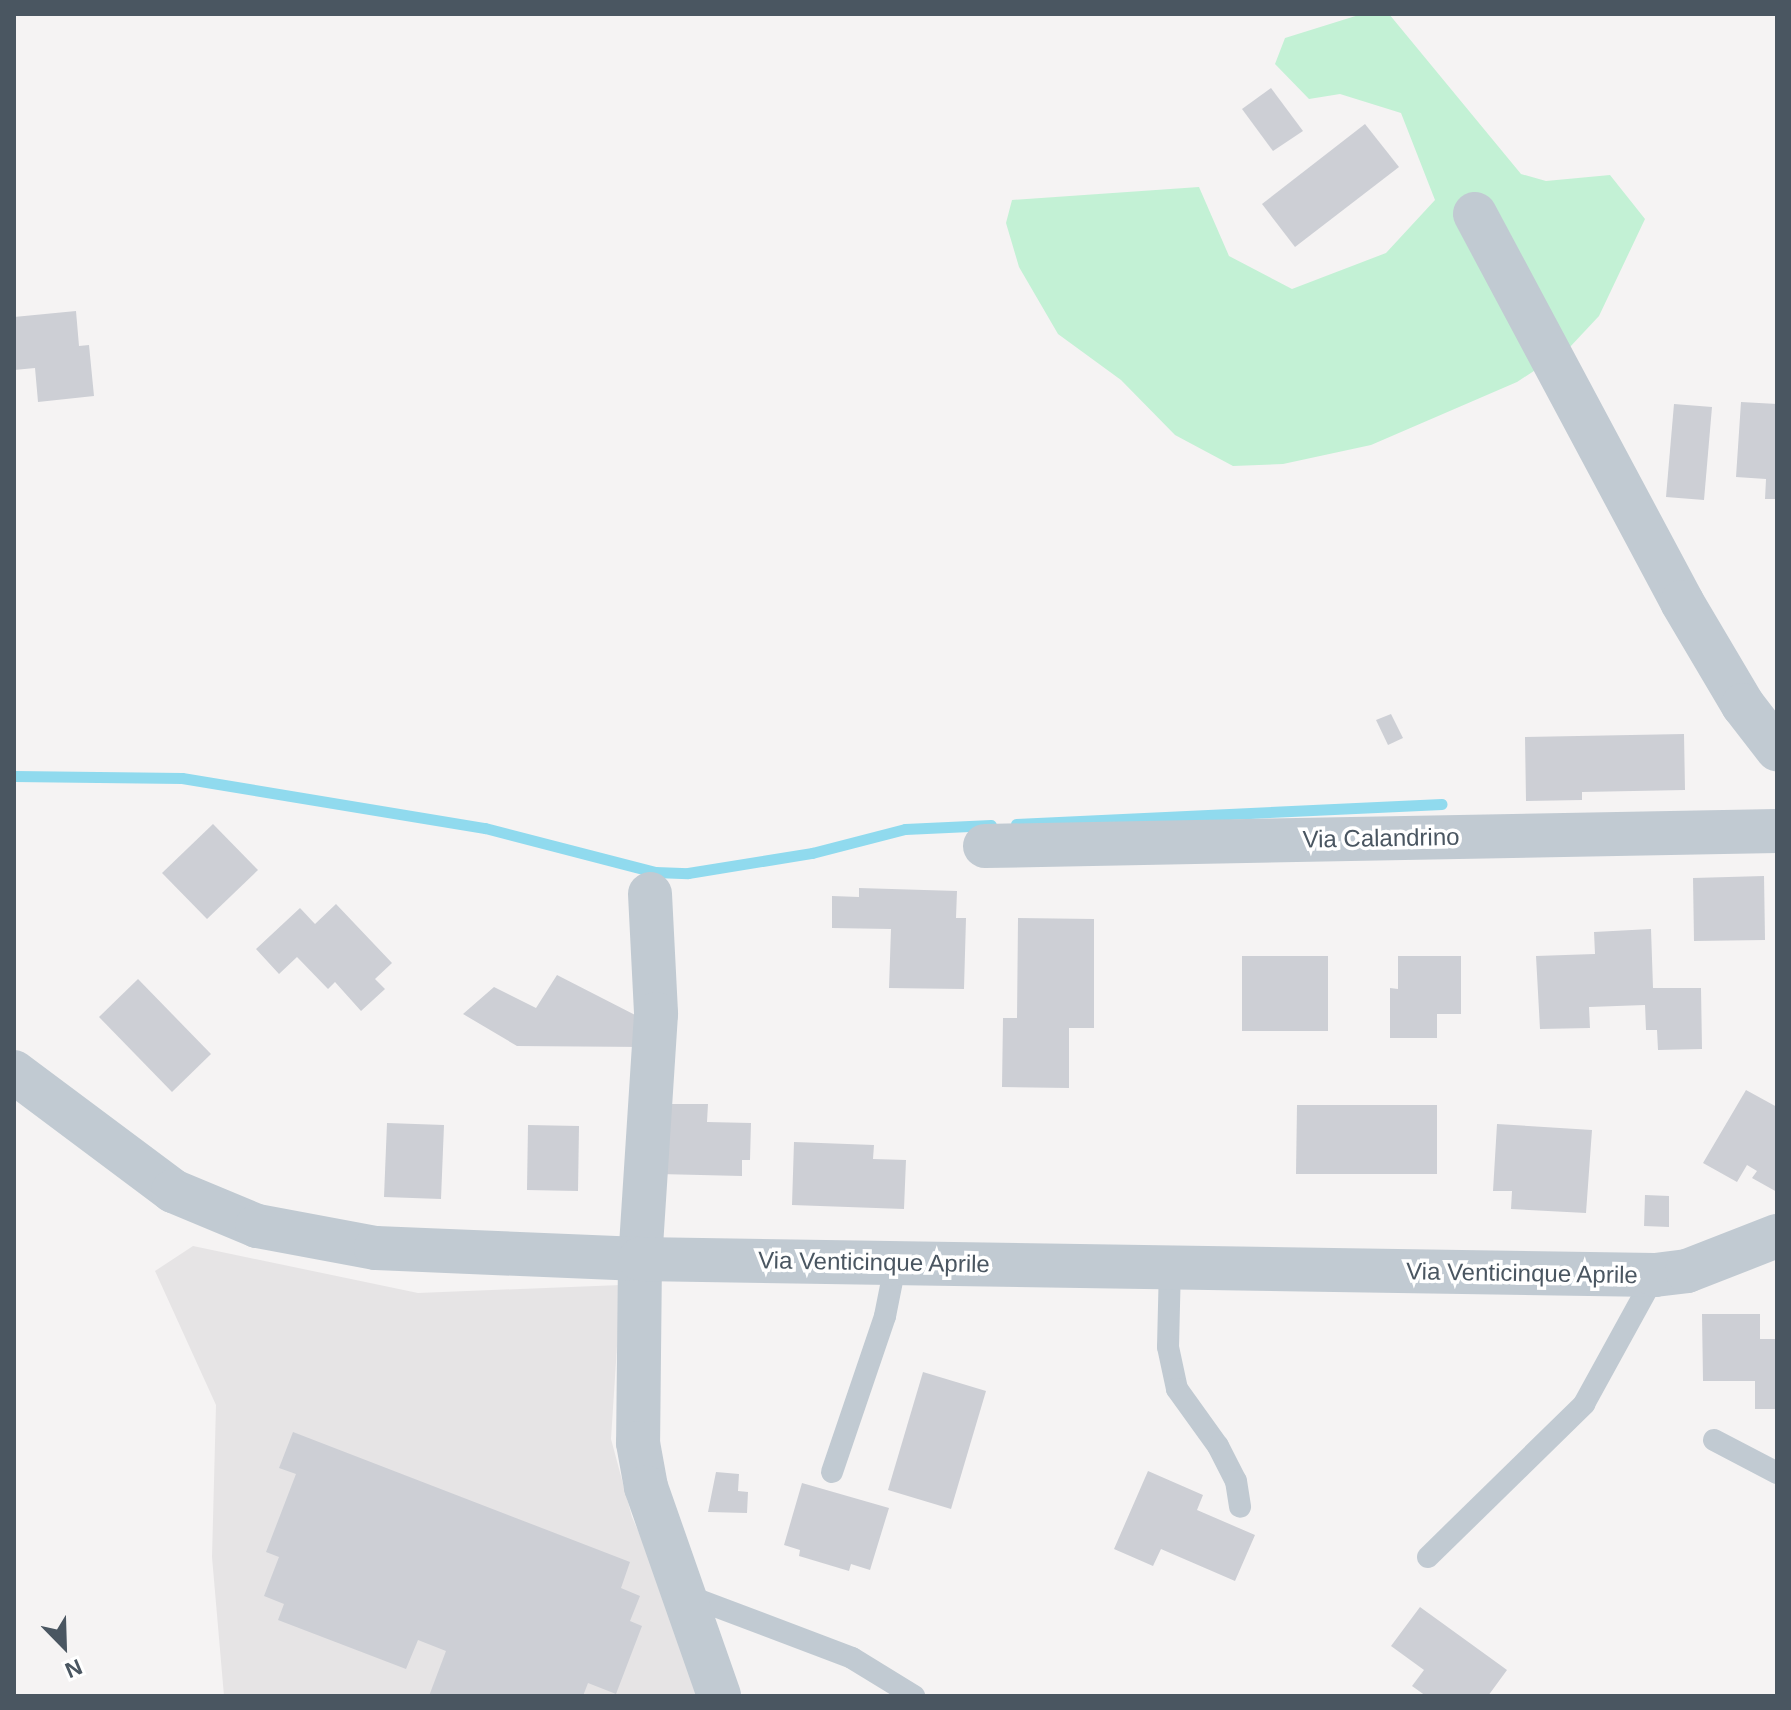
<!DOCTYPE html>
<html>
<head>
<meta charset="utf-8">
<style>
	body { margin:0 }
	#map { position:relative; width:1791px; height:1710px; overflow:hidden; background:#f5f3f3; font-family:Arial,sans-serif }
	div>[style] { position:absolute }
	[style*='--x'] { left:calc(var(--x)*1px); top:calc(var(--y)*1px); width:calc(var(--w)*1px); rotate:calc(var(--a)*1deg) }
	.education>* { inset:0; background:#e6e4e5 }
	.green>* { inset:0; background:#c3f1d5 }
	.stream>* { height:11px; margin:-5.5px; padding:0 5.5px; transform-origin:5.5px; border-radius:5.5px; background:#90daee }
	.building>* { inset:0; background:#cdcfd5 }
	.service>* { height:22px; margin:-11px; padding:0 11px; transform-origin:11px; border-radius:11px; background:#c1cad2 }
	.minor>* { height:44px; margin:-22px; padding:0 22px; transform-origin:22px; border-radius:22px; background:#c1cad2 }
	.tertiary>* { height:44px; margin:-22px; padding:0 22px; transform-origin:22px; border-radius:22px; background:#c1cad2 }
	span { translate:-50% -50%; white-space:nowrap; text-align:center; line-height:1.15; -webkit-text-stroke:7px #fff; paint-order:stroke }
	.street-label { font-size:24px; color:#4a5661 }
	.frame { position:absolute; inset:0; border:16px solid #4a5661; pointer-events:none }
	.north { position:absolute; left:24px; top:1606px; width:80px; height:80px; -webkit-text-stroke:6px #fff; paint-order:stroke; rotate:157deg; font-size:22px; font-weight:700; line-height:32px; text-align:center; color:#4a5661 }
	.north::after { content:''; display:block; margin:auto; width:28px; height:36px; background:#4a5661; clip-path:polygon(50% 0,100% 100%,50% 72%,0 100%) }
</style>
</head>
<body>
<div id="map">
	<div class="education">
		<div style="clip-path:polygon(193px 1246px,418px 1293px,621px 1285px,611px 1439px,632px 1517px,691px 1650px,700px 1696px,224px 1696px,212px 1557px,216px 1405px,155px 1271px)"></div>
	</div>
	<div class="green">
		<div style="clip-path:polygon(1362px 14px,1389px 14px,1521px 174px,1546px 181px,1610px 175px,1645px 219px,1599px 316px,1569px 348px,1517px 382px,1371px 445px,1283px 464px,1233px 466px,1175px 435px,1121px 380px,1058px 334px,1019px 267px,1006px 223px,1012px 200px,1199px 187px,1229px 256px,1292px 289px,1386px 253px,1435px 200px,1401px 113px,1340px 94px,1309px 99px,1275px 64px,1285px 38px)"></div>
	</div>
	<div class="stream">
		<div style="--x:14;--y:776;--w:168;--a:0.7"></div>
		<div style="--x:182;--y:778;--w:307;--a:9.4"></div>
		<div style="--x:485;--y:828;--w:176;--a:14.5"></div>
		<div style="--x:655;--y:872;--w:33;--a:2"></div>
		<div style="--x:688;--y:873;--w:126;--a:-9.2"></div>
		<div style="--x:812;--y:853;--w:96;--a:-14.5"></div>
		<div style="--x:905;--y:829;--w:86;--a:-2.7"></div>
		<div style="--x:1016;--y:824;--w:426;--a:-2.7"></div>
	</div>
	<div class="building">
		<div style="clip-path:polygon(1271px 88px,1303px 131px,1273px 151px,1242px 109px)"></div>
		<div style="clip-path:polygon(1365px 124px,1399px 167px,1295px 247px,1262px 204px)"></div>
		<div style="clip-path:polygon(76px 311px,79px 346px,89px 345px,94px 396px,38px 402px,35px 368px,14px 370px,14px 317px)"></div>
		<div style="clip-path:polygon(1741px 402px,1777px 404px,1777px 499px,1765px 499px,1766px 479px,1736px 477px)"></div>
		<div style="clip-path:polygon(1674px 404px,1712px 407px,1704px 500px,1666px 497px)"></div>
		<div style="clip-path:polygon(1391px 714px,1403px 738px,1388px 745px,1376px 720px)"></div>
		<div style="clip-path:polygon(1684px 734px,1685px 790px,1582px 792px,1582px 800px,1526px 801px,1525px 737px)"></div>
		<div style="clip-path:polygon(213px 824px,258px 870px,207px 919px,162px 873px)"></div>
		<div style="clip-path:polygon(1764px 876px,1765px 940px,1694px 941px,1693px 878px)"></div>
		<div style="clip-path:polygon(859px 888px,957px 891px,956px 918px,966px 918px,964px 989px,889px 988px,891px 929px,832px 928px,832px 896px,859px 897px)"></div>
		<div style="clip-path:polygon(336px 904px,392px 963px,375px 979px,385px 989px,361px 1011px,335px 982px,328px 989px,297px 957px,279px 974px,256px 949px,300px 908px,315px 924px)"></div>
		<div style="clip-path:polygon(1018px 918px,1094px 919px,1094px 1028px,1069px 1028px,1069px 1088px,1002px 1087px,1003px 1018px,1017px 1018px)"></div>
		<div style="clip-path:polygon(1651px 929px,1653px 988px,1701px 988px,1702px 1049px,1658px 1050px,1657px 1030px,1646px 1030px,1645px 1005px,1589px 1007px,1590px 1028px,1540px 1029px,1536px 956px,1595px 954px,1594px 932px)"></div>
		<div style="clip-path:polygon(1242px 956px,1328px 956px,1328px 1031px,1242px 1031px)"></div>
		<div style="clip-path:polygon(1398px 956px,1461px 956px,1461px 1014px,1437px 1014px,1437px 1038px,1390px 1038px,1390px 988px,1398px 989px)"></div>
		<div style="clip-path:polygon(557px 975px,641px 1018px,644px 1047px,517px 1046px,463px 1014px,494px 987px,536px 1008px)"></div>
		<div style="clip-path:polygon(138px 979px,211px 1054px,172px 1092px,99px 1017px)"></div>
		<div style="clip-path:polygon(1746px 1090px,1777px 1107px,1777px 1192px,1752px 1178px,1757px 1171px,1747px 1165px,1737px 1182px,1703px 1163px)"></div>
		<div style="clip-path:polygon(668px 1104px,708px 1104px,707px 1122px,751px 1123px,750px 1160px,742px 1160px,742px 1176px,659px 1174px)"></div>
		<div style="clip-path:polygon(1297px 1105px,1437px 1105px,1437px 1174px,1296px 1174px)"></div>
		<div style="clip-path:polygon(387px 1123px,444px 1125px,441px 1199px,384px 1197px)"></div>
		<div style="clip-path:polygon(1497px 1124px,1592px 1130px,1586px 1213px,1511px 1209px,1512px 1191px,1493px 1191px)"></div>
		<div style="clip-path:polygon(528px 1125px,579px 1126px,578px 1191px,527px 1190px)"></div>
		<div style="clip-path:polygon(794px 1142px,874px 1145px,873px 1159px,906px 1160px,904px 1209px,792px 1205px)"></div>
		<div style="clip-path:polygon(1645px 1195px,1669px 1196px,1669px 1227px,1644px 1226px)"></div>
		<div style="clip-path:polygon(1702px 1314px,1760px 1314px,1760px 1339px,1777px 1339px,1777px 1409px,1755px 1409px,1755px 1381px,1703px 1381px)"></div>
		<div style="clip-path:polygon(923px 1372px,986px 1391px,951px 1509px,888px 1490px)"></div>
		<div style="clip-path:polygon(293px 1432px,630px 1562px,621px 1588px,640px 1596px,630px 1621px,642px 1626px,616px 1694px,588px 1683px,583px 1696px,429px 1696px,446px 1651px,418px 1640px,406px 1669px,278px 1620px,284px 1604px,264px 1596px,279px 1557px,266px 1552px,296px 1474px,279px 1468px)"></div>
		<div style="clip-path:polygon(1148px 1471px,1203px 1495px,1197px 1510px,1255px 1535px,1235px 1581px,1161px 1549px,1153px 1566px,1114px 1549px)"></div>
		<div style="clip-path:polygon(716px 1472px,739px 1474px,738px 1491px,748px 1492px,747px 1513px,708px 1512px)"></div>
		<div style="clip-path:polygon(802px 1483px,889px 1508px,870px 1570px,851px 1564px,849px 1571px,799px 1556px,800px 1550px,784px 1545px)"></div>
		<div style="clip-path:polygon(1420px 1607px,1507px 1670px,1488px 1696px,1426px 1696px,1412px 1686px,1424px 1670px,1391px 1646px)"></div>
	</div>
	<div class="service">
		<div style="--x:1170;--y:1265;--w:82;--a:91.4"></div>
		<div style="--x:1168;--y:1347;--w:43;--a:77.9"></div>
		<div style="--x:1177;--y:1389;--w:70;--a:54.3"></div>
		<div style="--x:1218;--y:1446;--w:39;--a:63"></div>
		<div style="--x:1236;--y:1481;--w:26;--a:81"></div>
		<div style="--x:1714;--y:1440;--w:71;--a:27.6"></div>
		<div style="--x:832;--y:1472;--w:165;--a:-71.2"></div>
		<div style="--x:885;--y:1316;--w:56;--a:-78.7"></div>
		<div style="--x:1428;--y:1557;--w:219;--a:-44.4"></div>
		<div style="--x:1584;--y:1404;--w:147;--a:-61.2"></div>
		<div style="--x:683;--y:1594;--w:181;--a:20.7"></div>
		<div style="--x:852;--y:1658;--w:73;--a:31.5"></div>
	</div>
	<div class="minor">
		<div style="--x:1475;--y:214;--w:440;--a:61.9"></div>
		<div style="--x:1682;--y:602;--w:120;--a:59.4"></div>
		<div style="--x:1743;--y:705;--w:56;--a:52.3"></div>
		<div style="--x:985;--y:846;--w:792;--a:-1.09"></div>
		<div style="--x:650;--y:894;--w:120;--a:87.1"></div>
		<div style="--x:656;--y:1014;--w:246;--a:93.7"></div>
		<div style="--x:640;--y:1259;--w:184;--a:90.6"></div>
		<div style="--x:638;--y:1443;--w:45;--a:79.7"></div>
		<div style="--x:646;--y:1487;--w:221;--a:70.7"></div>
	</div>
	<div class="tertiary">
		<div style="--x:14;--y:1072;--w:199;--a:36.8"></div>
		<div style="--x:173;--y:1191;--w:91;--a:22.6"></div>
		<div style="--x:257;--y:1226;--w:121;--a:10.5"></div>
		<div style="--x:376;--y:1248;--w:264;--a:2.4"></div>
		<div style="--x:640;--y:1259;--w:1015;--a:0.9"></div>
		<div style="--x:1655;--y:1275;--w:32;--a:-7"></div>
		<div style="--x:1687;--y:1271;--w:97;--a:-21.3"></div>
	</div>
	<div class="street-label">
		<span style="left:1381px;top:838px;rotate:-1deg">Via Calandrino</span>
		<span style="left:874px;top:1262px;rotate:1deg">Via Venticinque Aprile</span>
		<span style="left:1522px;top:1273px;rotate:1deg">Via Venticinque Aprile</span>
	</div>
	<div class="frame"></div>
	<div class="north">N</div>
</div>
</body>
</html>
